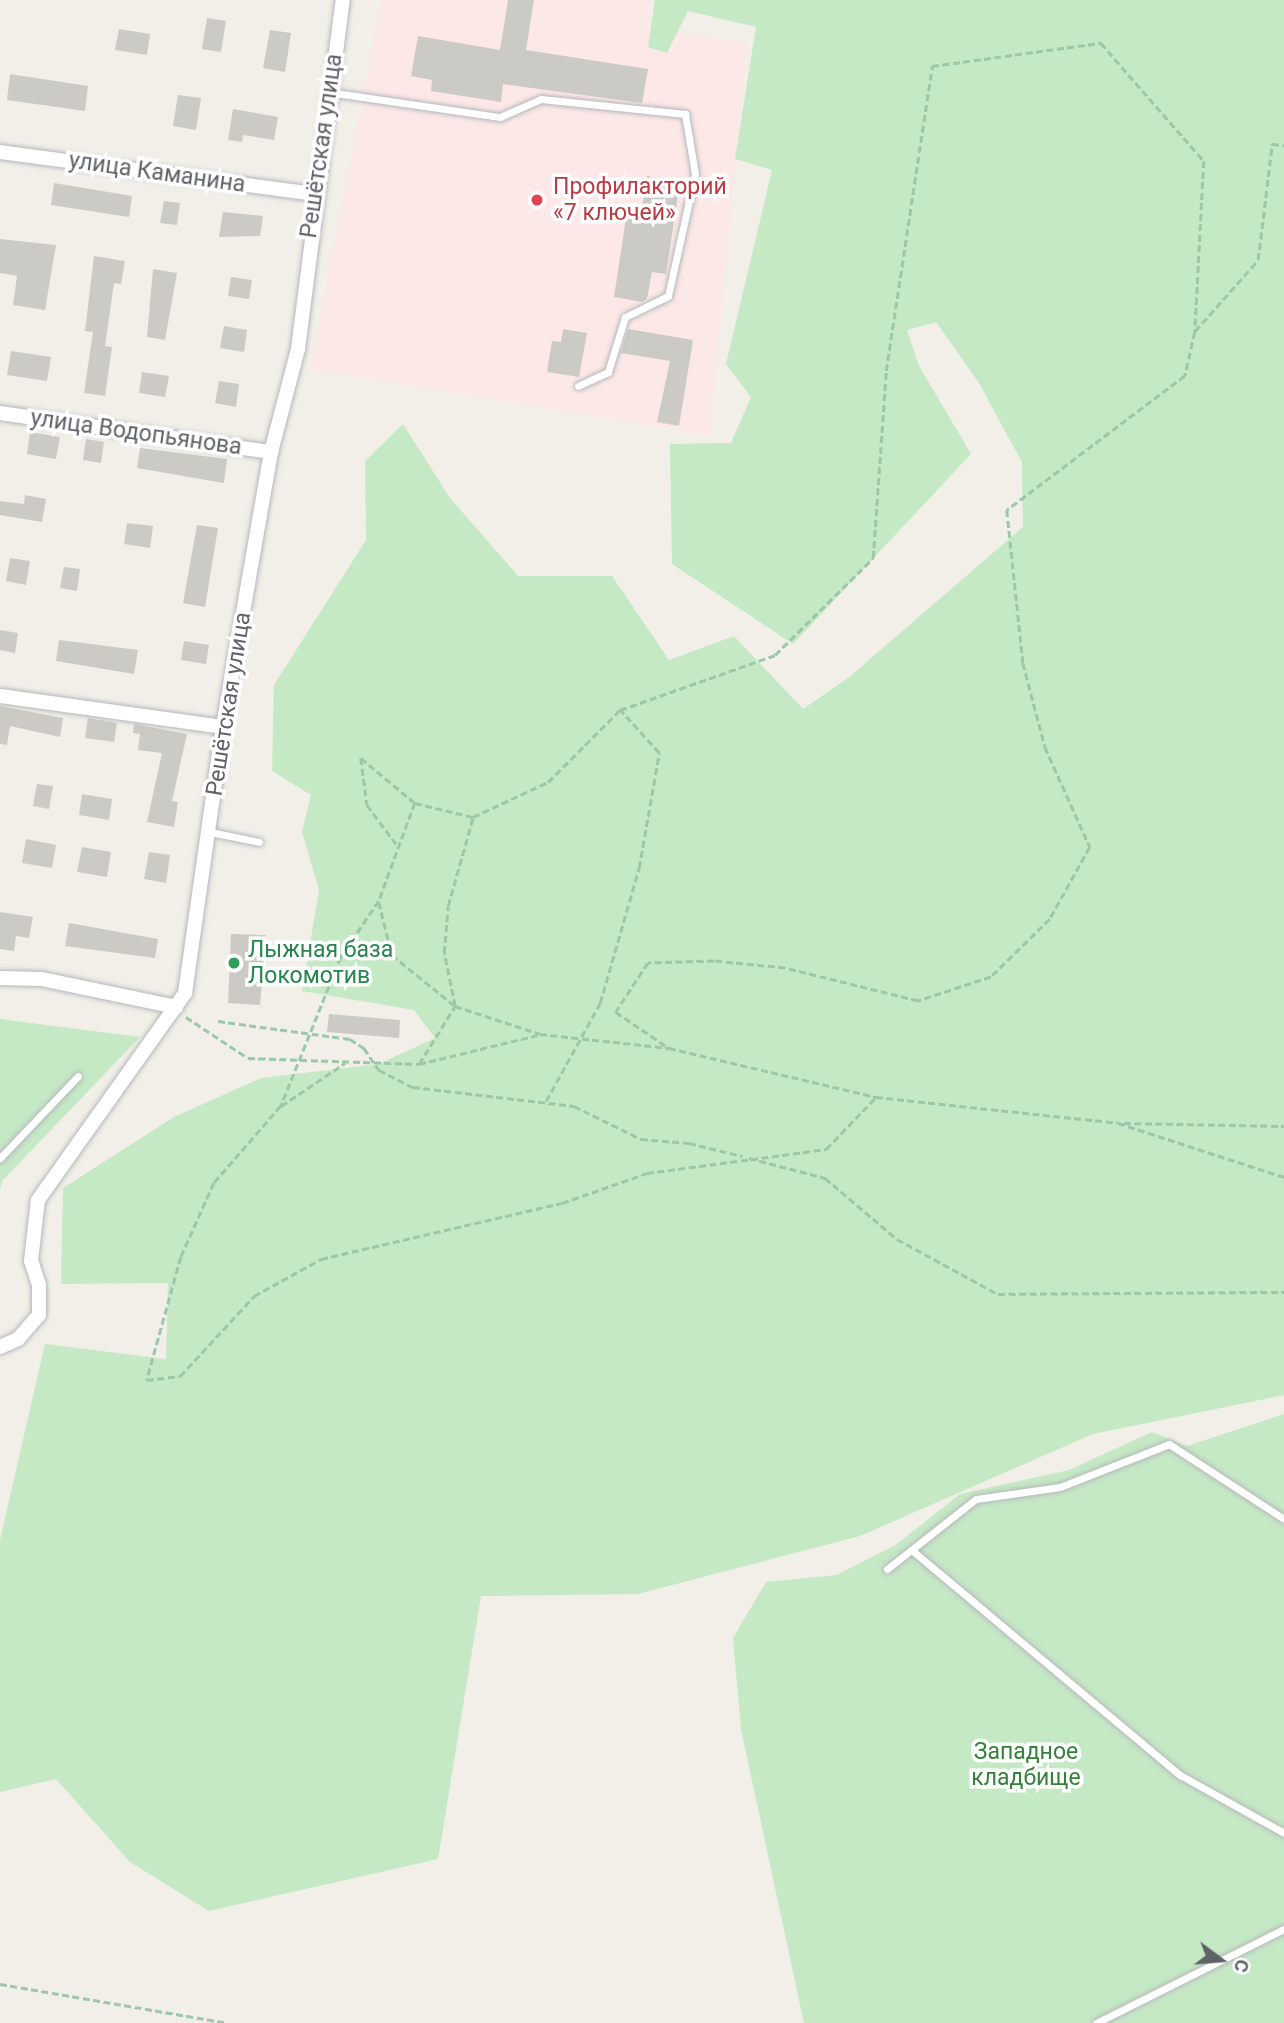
<!DOCTYPE html>
<html>
<head>
<meta charset="utf-8">
<style>
	body { margin:0 }
	#map { position:relative; width:1284px; height:2023px; overflow:hidden; background:#f1efe8; font-family:Roboto,sans-serif }
	div>[style] { position:absolute }
	[style*='--x'] { left:calc(var(--x)*1px); top:calc(var(--y)*1px); width:calc(var(--w)*1px); rotate:calc(var(--a)*1deg) }
	.medical>* { inset:0; background:#fce8e6 }
	.green>* { inset:0; background:#c5e8c5 }
	.building>* { inset:0; background:#cccac5 }
	.path>* { height:2.5px; margin-top:-1.25px; transform-origin:0; background:repeating-linear-gradient(90deg,#9cc7a9 0 7px,transparent 0 10.5px) }
	.roads { filter:drop-shadow(0 0 2px #b5b8bc) drop-shadow(0 0 2px #b5b8bc) }
	.lane>* { height:7px; margin:-3.5px; padding:0 3.5px; transform-origin:3.5px; border-radius:3.5px; background:#fff }
	.street>* { height:14px; margin:-7px; padding:0 7px; transform-origin:7px; border-radius:7px; background:#fff }
	.dots>* { width:19px; height:19px; translate:-50% -50%; box-sizing:border-box; border:4px solid #fff; border-radius:50% }
	span { translate:-50% -50%; white-space:nowrap; text-align:center; line-height:1.15; -webkit-text-stroke:7px #fff; paint-order:stroke }
	.street-label { font-size:23px; color:#5f6368 }
	.health-label { font-size:23px; color:#be3a42 }
	.left { translate:0 -50%; text-align:left }
	.leisure-label { font-size:23px; color:#27864d }
	.park-label { font-size:23px; color:#348238 }
	.north { position:absolute; left:1186px; top:1925px; width:70px; height:70px; -webkit-text-stroke:5px #fff; paint-order:stroke; rotate:106deg; font-size:19px; font-weight:700; line-height:28px; text-align:center; color:#5f6368 }
	.north::after { content:''; display:block; margin:auto; width:24px; height:32px; background:#5f6368; clip-path:polygon(50% 0,100% 100%,50% 72%,0 100%) }
</style>
</head>
<body>
<div id="map">
	<div class="medical">
		<div style="clip-path:polygon(382px 0,651px 0,647px 28px,747px 42px,709px 435px,310px 369px)"></div>
	</div>
	<div class="green">
		<div style="clip-path:polygon(655px 0,1284px 0,1284px 1395px,1093px 1434px,860px 1536px,638px 1594px,481px 1596px,438px 1859px,209px 1911px,130px 1862px,56px 1779px,0 1792px,0 1540px,45px 1344px,166px 1359px,168px 1283px,61px 1284px,63px 1188px,174px 1117px,261px 1078px,379px 1064px,435px 1038px,414px 1010px,302px 991px,319px 890px,302px 832px,311px 795px,272px 771px,274px 685px,366px 540px,365px 461px,403px 424px,450px 498px,518px 576px,612px 576px,669px 660px,734px 636px,803px 709px,848px 678px,1023px 527px,1022px 462px,979px 383px,936px 322px,907px 330px,919px 366px,971px 454px,793px 644px,672px 564px,670px 444px,731px 443px,751px 397px,726px 364px,772px 170px,735px 159px,756px 27px,688px 11px,667px 53px,648px 47px)"></div>
		<div style="clip-path:polygon(0 1019px,140px 1037px,2px 1181px,0 1190px)"></div>
		<div style="clip-path:polygon(1284px 1414px,1284px 2023px,804px 2023px,741px 1729px,733px 1638px,766px 1582px,837px 1575px,897px 1544px,960px 1494px,1069px 1470px,1152px 1432px,1187px 1446px)"></div>
	</div>
	<div class="building">
		<div style="clip-path:polygon(508px 0,534px 0,526px 50px,648px 69px,642px 103px,503px 84px,501px 102px,431px 91px,432px 80px,411px 76px,418px 36px,500px 50px)"></div>
		<div style="clip-path:polygon(207px 18px,226px 21px,221px 52px,202px 49px)"></div>
		<div style="clip-path:polygon(119px 29px,150px 34px,147px 55px,115px 50px)"></div>
		<div style="clip-path:polygon(270px 30px,291px 33px,285px 72px,263px 68px)"></div>
		<div style="clip-path:polygon(10px 74px,88px 86px,85px 111px,7px 100px)"></div>
		<div style="clip-path:polygon(178px 95px,201px 98px,196px 130px,173px 126px)"></div>
		<div style="clip-path:polygon(233px 109px,278px 117px,274px 140px,243px 135px,242px 142px,228px 140px)"></div>
		<div style="clip-path:polygon(647px 176px,680px 182px,666px 274px,652px 272px,647px 299px,642px 302px,614px 297px,626px 218px,640px 221px)"></div>
		<div style="clip-path:polygon(54px 183px,132px 196px,129px 217px,51px 205px)"></div>
		<div style="clip-path:polygon(164px 201px,180px 203px,177px 225px,160px 223px)"></div>
		<div style="clip-path:polygon(223px 212px,263px 216px,260px 236px,219px 237px)"></div>
		<div style="clip-path:polygon(0 239px,56px 245px,45px 310px,13px 305px,17px 276px,0 273px)"></div>
		<div style="clip-path:polygon(94px 256px,125px 261px,121px 284px,114px 283px,105px 346px,112px 347px,105px 396px,84px 393px,93px 332px,85px 331px)"></div>
		<div style="clip-path:polygon(153px 269px,177px 273px,165px 340px,147px 337px)"></div>
		<div style="clip-path:polygon(231px 277px,252px 280px,249px 299px,228px 296px)"></div>
		<div style="clip-path:polygon(224px 326px,247px 330px,244px 352px,220px 348px)"></div>
		<div style="clip-path:polygon(563px 329px,587px 333px,579px 377px,547px 372px,552px 341px,561px 342px)"></div>
		<div style="clip-path:polygon(628px 329px,693px 340px,679px 426px,657px 422px,670px 361px,621px 353px)"></div>
		<div style="clip-path:polygon(11px 351px,51px 357px,47px 381px,7px 375px)"></div>
		<div style="clip-path:polygon(142px 372px,169px 376px,165px 397px,139px 393px)"></div>
		<div style="clip-path:polygon(219px 381px,239px 384px,236px 407px,215px 403px)"></div>
		<div style="clip-path:polygon(30px 432px,60px 437px,56px 459px,27px 454px)"></div>
		<div style="clip-path:polygon(86px 439px,104px 442px,101px 463px,83px 460px)"></div>
		<div style="clip-path:polygon(140px 448px,227px 459px,224px 483px,137px 468px)"></div>
		<div style="clip-path:polygon(25px 495px,46px 499px,42px 522px,0 515px,0 501px,24px 504px)"></div>
		<div style="clip-path:polygon(127px 523px,153px 526px,150px 548px,124px 544px)"></div>
		<div style="clip-path:polygon(197px 525px,218px 528px,205px 607px,183px 603px)"></div>
		<div style="clip-path:polygon(10px 558px,30px 561px,26px 585px,6px 581px)"></div>
		<div style="clip-path:polygon(64px 567px,80px 569px,77px 591px,60px 588px)"></div>
		<div style="clip-path:polygon(0 630px,18px 633px,15px 653px,0 650px)"></div>
		<div style="clip-path:polygon(59px 640px,138px 650px,134px 674px,56px 661px)"></div>
		<div style="clip-path:polygon(184px 641px,209px 645px,206px 664px,181px 660px)"></div>
		<div style="clip-path:polygon(0 706px,63px 718px,60px 737px,10px 726px,7px 745px,0 744px)"></div>
		<div style="clip-path:polygon(88px 718px,117px 723px,114px 742px,85px 738px)"></div>
		<div style="clip-path:polygon(134px 724px,187px 734px,172px 801px,178px 802px,174px 827px,147px 822px,162px 753px,138px 750px,140px 734px,133px 733px)"></div>
		<div style="clip-path:polygon(37px 784px,53px 786px,49px 809px,33px 806px)"></div>
		<div style="clip-path:polygon(82px 794px,112px 799px,109px 820px,79px 815px)"></div>
		<div style="clip-path:polygon(26px 839px,56px 845px,52px 868px,22px 863px)"></div>
		<div style="clip-path:polygon(82px 847px,111px 852px,107px 877px,77px 872px)"></div>
		<div style="clip-path:polygon(149px 852px,170px 855px,166px 883px,144px 879px)"></div>
		<div style="clip-path:polygon(0 912px,33px 917px,29px 938px,16px 936px,14px 951px,0 949px)"></div>
		<div style="clip-path:polygon(69px 923px,158px 939px,155px 958px,65px 946px)"></div>
		<div style="clip-path:polygon(231px 934px,266px 935px,260px 1005px,228px 1003px)"></div>
		<div style="clip-path:polygon(329px 1014px,400px 1020px,399px 1038px,327px 1032px)"></div>
	</div>
	<div class="path">
		<div style="--x:1195;--y:331;--w:95;--a:-48.4"></div>
		<div style="--x:1258;--y:260;--w:117;--a:-83.1"></div>
		<div style="--x:1272;--y:144;--w:12;--a:5"></div>
		<div style="--x:361;--y:758;--w:70;--a:39.8"></div>
		<div style="--x:415;--y:803;--w:60;--a:13.6"></div>
		<div style="--x:473;--y:817;--w:83;--a:-25"></div>
		<div style="--x:548;--y:782;--w:102;--a:-45"></div>
		<div style="--x:620;--y:710;--w:164;--a:-19.5"></div>
		<div style="--x:775;--y:655;--w:138;--a:-44.7"></div>
		<div style="--x:873;--y:558;--w:187;--a:-86"></div>
		<div style="--x:886;--y:371;--w:308;--a:-81.4"></div>
		<div style="--x:932;--y:66;--w:171;--a:-7.8"></div>
		<div style="--x:1101;--y:43;--w:157;--a:48.9"></div>
		<div style="--x:1204;--y:161;--w:171;--a:93"></div>
		<div style="--x:1195;--y:332;--w:45;--a:102.8"></div>
		<div style="--x:1185;--y:376;--w:223;--a:143"></div>
		<div style="--x:1007;--y:510;--w:154;--a:84"></div>
		<div style="--x:1023;--y:663;--w:87;--a:75.3"></div>
		<div style="--x:1045;--y:747;--w:110;--a:65.8"></div>
		<div style="--x:1090;--y:847;--w:82;--a:119.1"></div>
		<div style="--x:1050;--y:919;--w:83;--a:135.5"></div>
		<div style="--x:991;--y:977;--w:77;--a:161.8"></div>
		<div style="--x:918;--y:1001;--w:137;--a:-166.1"></div>
		<div style="--x:785;--y:968;--w:71;--a:-174.4"></div>
		<div style="--x:714;--y:961;--w:66;--a:178.3"></div>
		<div style="--x:648;--y:963;--w:59;--a:123.1"></div>
		<div style="--x:616;--y:1012;--w:64;--a:34.2"></div>
		<div style="--x:361;--y:758;--w:47;--a:82.7"></div>
		<div style="--x:367;--y:805;--w:50;--a:53.1"></div>
		<div style="--x:415;--y:803;--w:104;--a:110.2"></div>
		<div style="--x:379;--y:901;--w:68;--a:124.2"></div>
		<div style="--x:341;--y:957;--w:161;--a:111.9"></div>
		<div style="--x:281;--y:1106;--w:102;--a:131"></div>
		<div style="--x:214;--y:1183;--w:81;--a:114"></div>
		<div style="--x:181;--y:1257;--w:128;--a:105.5"></div>
		<div style="--x:147;--y:1380;--w:33;--a:-7"></div>
		<div style="--x:180;--y:1376;--w:109;--a:-47.2"></div>
		<div style="--x:254;--y:1296;--w:77;--a:-28.9"></div>
		<div style="--x:321;--y:1259;--w:247;--a:-13.1"></div>
		<div style="--x:562;--y:1203;--w:90;--a:-19.4"></div>
		<div style="--x:647;--y:1173;--w:181;--a:-7.6"></div>
		<div style="--x:826;--y:1149;--w:72;--a:-46.1"></div>
		<div style="--x:379;--y:902;--w:55;--a:76.2"></div>
		<div style="--x:392;--y:955;--w:81;--a:39"></div>
		<div style="--x:455;--y:1006;--w:89;--a:18.2"></div>
		<div style="--x:540;--y:1034;--w:130;--a:6.2"></div>
		<div style="--x:669;--y:1048;--w:213;--a:13.3"></div>
		<div style="--x:876;--y:1097;--w:243;--a:6.1"></div>
		<div style="--x:1118;--y:1123;--w:175;--a:18"></div>
		<div style="--x:186;--y:1017;--w:74;--a:33.5"></div>
		<div style="--x:248;--y:1058;--w:171;--a:2"></div>
		<div style="--x:419;--y:1064;--w:122;--a:-13.7"></div>
		<div style="--x:218;--y:1021;--w:133;--a:7.8"></div>
		<div style="--x:350;--y:1039;--w:17;--a:33"></div>
		<div style="--x:364;--y:1048;--w:27;--a:56"></div>
		<div style="--x:379;--y:1070;--w:38;--a:27"></div>
		<div style="--x:413;--y:1087;--w:162;--a:6.7"></div>
		<div style="--x:574;--y:1106;--w:75;--a:26.2"></div>
		<div style="--x:641;--y:1139;--w:48;--a:4.8"></div>
		<div style="--x:689;--y:1143;--w:55;--a:13.8"></div>
		<div style="--x:419;--y:1064;--w:68;--a:-58.2"></div>
		<div style="--x:455;--y:1006;--w:54;--a:-101.7"></div>
		<div style="--x:444;--y:953;--w:47;--a:-85.1"></div>
		<div style="--x:448;--y:906;--w:92;--a:-74.3"></div>
		<div style="--x:546;--y:1101;--w:112;--a:-61.1"></div>
		<div style="--x:600;--y:1003;--w:141;--a:-73.9"></div>
		<div style="--x:639;--y:868;--w:117;--a:-80.1"></div>
		<div style="--x:659;--y:753;--w:58;--a:-132.2"></div>
		<div style="--x:281;--y:1106;--w:77;--a:-33.9"></div>
		<div style="--x:1124;--y:1123;--w:160;--a:1.1"></div>
		<div style="--x:749;--y:1158;--w:79;--a:14.7"></div>
		<div style="--x:825;--y:1178;--w:94;--a:40.3"></div>
		<div style="--x:897;--y:1239;--w:115;--a:28.6"></div>
		<div style="--x:998;--y:1294;--w:286;--a:-0.4"></div>
		<div style="--x:0;--y:1984;--w:230;--a:9.7"></div>
	</div>
	<div class="roads">
		<div class="lane">
			<div style="--x:328;--y:92;--w:174;--a:8.3"></div>
			<div style="--x:500;--y:117;--w:45;--a:-23.7"></div>
			<div style="--x:541;--y:99;--w:145;--a:5.9"></div>
			<div style="--x:685;--y:114;--w:61;--a:80.5"></div>
			<div style="--x:695;--y:174;--w:125;--a:102.5"></div>
			<div style="--x:668;--y:296;--w:48;--a:154"></div>
			<div style="--x:625;--y:317;--w:58;--a:107.2"></div>
			<div style="--x:608;--y:372;--w:33;--a:155"></div>
			<div style="--x:210;--y:832;--w:50;--a:11.5"></div>
			<div style="--x:0;--y:1158;--w:113;--a:-46.4"></div>
			<div style="--x:914;--y:1552;--w:347;--a:40"></div>
			<div style="--x:1180;--y:1775;--w:119;--a:29.1"></div>
			<div style="--x:887;--y:1569;--w:113;--a:-38.2"></div>
			<div style="--x:976;--y:1499;--w:85;--a:-8.1"></div>
			<div style="--x:1060;--y:1487;--w:117;--a:-21.5"></div>
			<div style="--x:1169;--y:1444;--w:137;--a:33.1"></div>
			<div style="--x:1096;--y:2023;--w:210;--a:-26.6"></div>
		</div>
		<div class="street">
			<div style="--x:0;--y:152;--w:317;--a:7.6"></div>
			<div style="--x:0;--y:413;--w:274;--a:8.2"></div>
			<div style="--x:0;--y:696;--w:225;--a:7.9"></div>
			<div style="--x:0;--y:978;--w:42;--a:1.4"></div>
			<div style="--x:42;--y:979;--w:137;--a:11.8"></div>
			<div style="--x:0;--y:1347;--w:20;--a:-24"></div>
			<div style="--x:18;--y:1339;--w:32;--a:-49"></div>
			<div style="--x:39;--y:1315;--w:30;--a:-90"></div>
			<div style="--x:39;--y:1285;--w:25;--a:-108"></div>
			<div style="--x:31;--y:1261;--w:61;--a:-83.5"></div>
			<div style="--x:38;--y:1200;--w:254;--a:-54.6"></div>
			<div style="--x:185;--y:993;--w:269;--a:-81.9"></div>
			<div style="--x:223;--y:727;--w:279;--a:-80.1"></div>
			<div style="--x:271;--y:452;--w:106;--a:-75.3"></div>
			<div style="--x:298;--y:349;--w:352;--a:-82.7"></div>
		</div>
	</div>
	<div class="dots">
		<div style="left:537px;top:200px;background:#e0444e"></div>
		<div style="left:234px;top:963px;background:#2e9e5b"></div>
	</div>
	<div class="street-label">
		<span style="left:322px;top:146px;rotate:-82deg">Решётская улица</span>
		<span style="left:157px;top:173px;rotate:8deg">улица Каманина</span>
		<span style="left:136px;top:433px;rotate:8deg">улица Водопьянова</span>
		<span style="left:229px;top:704px;rotate:-81deg">Решётская улица</span>
	</div>
	<div class="health-label">
		<span class="left" style="left:553px;top:200px">Профилакторий<br>«7 ключей»</span>
	</div>
	<div class="leisure-label">
		<span class="left" style="left:248px;top:963px">Лыжная база<br>Локомотив</span>
	</div>
	<div class="park-label">
		<span style="left:1026px;top:1765px">Западное<br>кладбище</span>
	</div>
	<div class="north">С</div>
</div>
</body>
</html>
